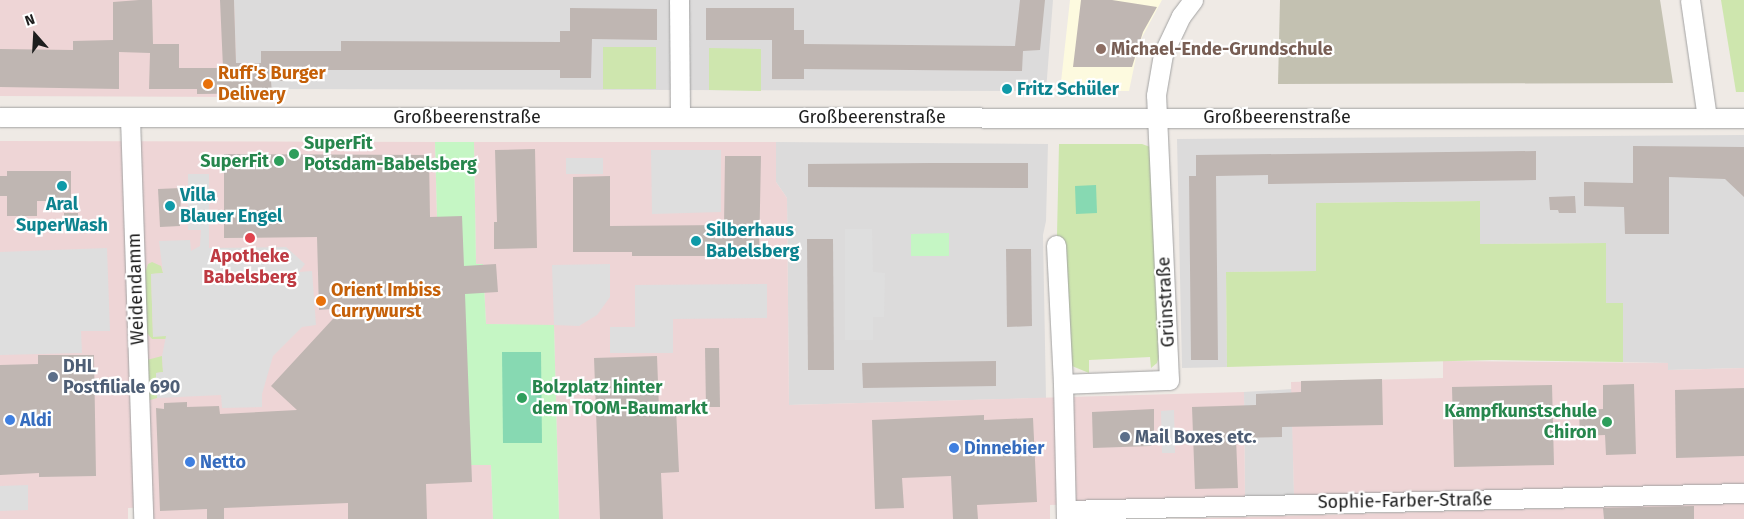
<!DOCTYPE html>
<html>
<head>
<meta charset="utf-8">
<style>
	body { margin:0 }
	#map { position:relative; width:1744px; height:519px; overflow:hidden; background:#efeae5; font-family:"Fira Sans",sans-serif }
	div>[style] { position:absolute }
	[style*='--x'] { left:calc(var(--x)*1px); top:calc(var(--y)*1px); width:calc(var(--w)*1px); rotate:calc(var(--a)*1deg) }
	.residential>* { inset:0; background:#dcdbdb }
	.commercial>* { inset:0; background:#eed5d6 }
	.education>* { inset:0; background:#fdfadf }
	.construction>* { inset:0; background:#c3c1b1 }
	.grass>* { inset:0; background:#cee6ae }
	.park>* { inset:0; background:#c5f6c4 }
	.pitch>* { inset:0; background:#87d9b2 }
	.parking>* { inset:0; background:#dedede }
	.building>* { inset:0; background:#bfb6b2 }
	.roads { filter:drop-shadow(0 0 1px #a2a2a2) drop-shadow(0 0 1px #a2a2a2) }
	.minor>* { height:19px; margin:-9.5px; padding:0 9.5px; transform-origin:9.5px; border-radius:9.5px; background:#fff }
	.dots>* { width:14px; height:14px; translate:-50% -50%; box-sizing:border-box; border:2px solid #fff; border-radius:50% }
	span { translate:-50% -50%; white-space:nowrap; text-align:center; line-height:1.15; -webkit-text-stroke:4.5px #fff; paint-order:stroke }
	.education-label { font-size:18px; color:#785e54; font-weight:700 }
	.left { translate:0 -50%; text-align:left }
	.food-label { font-size:18px; color:#c56008; font-weight:700 }
	.culture-label { font-size:18px; color:#0d838f; font-weight:700 }
	.street-label { font-size:18px; color:#1e1e1e }
	.leisure-label { font-size:18px; color:#27864d; font-weight:700 }
	.right { translate:-100% -50%; text-align:right }
	.health-label { font-size:18px; color:#be3a42; font-weight:700 }
	.service-label { font-size:18px; color:#4e5e75; font-weight:700 }
	.shop-label { font-size:18px; color:#366cbe; font-weight:700 }
	.north { position:absolute; left:10px; top:10px; width:50px; height:50px; -webkit-text-stroke:4px #fff; paint-order:stroke; rotate:341deg; font-size:14px; font-weight:700; line-height:20px; text-align:center; color:#1e1e1e }
	.north::after { content:''; display:block; margin:auto; width:18px; height:22px; background:#1e1e1e; clip-path:polygon(50% 0,100% 100%,50% 72%,0 100%) }
</style>
</head>
<body>
<div id="map">
	<div class="residential">
		<div style="clip-path:polygon(234px 0,1053px 0,1046px 91px,272px 89px,272px 98px,237px 97px)"></div>
		<div style="clip-path:polygon(1744px 135px,1744px 368px,1668px 370px,1668px 363px,1623px 362px,1623px 304px,1606px 303px,1606px 243px,1480px 244px,1479px 201px,1316px 203px,1316px 271px,1226px 272px,1227px 367px,1182px 368px,1177px 139px)"></div>
		<div style="clip-path:polygon(776px 142px,1048px 144px,1046px 221px,1043px 235px,1046px 398px,789px 405px,787px 198px,776px 182px)"></div>
		<div style="clip-path:polygon(1292px 389px,1294px 496px,1245px 497px,1244px 392px)"></div>
	</div>
	<div class="commercial">
		<div style="clip-path:polygon(0 0,234px 0,237px 97px,0 96px)"></div>
		<div style="clip-path:polygon(0 141px,435px 142px,437px 217px,472px 465px,491px 464px,493px 519px,152px 519px,151px 507px,128px 508px,128px 519px,0 519px)"></div>
		<div style="clip-path:polygon(474px 142px,776px 142px,776px 182px,787px 198px,789px 405px,1244px 392px,1245px 497px,1050px 505px,1050px 519px,559px 519px,554px 326px,486px 324px,483px 265px,476px 264px)"></div>
		<div style="clip-path:polygon(1443px 361px,1668px 363px,1668px 370px,1744px 368px,1744px 484px,1294px 496px,1291px 382px,1443px 378px)"></div>
		<div style="clip-path:polygon(1744px 503px,1744px 519px,1170px 519px)"></div>
	</div>
	<div class="education">
		<div style="clip-path:polygon(1070px 0,1162px 0,1139px 43px,1129px 91px,1060px 91px)"></div>
	</div>
	<div class="construction">
		<div style="clip-path:polygon(1280px 0,1660px 0,1673px 83px,1278px 84px)"></div>
	</div>
	<div class="grass">
		<div style="clip-path:polygon(1721px 0,1744px 0,1744px 92px,1736px 92px)"></div>
		<div style="clip-path:polygon(603px 47px,656px 47px,656px 89px,603px 89px)"></div>
		<div style="clip-path:polygon(709px 48px,761px 49px,761px 91px,709px 90px)"></div>
		<div style="clip-path:polygon(1059px 144px,1142px 144px,1153px 148px,1159px 356px,1157px 363px,1151px 368px,1150px 357px,1089px 360px,1089px 373px,1072px 366px,1068px 358px,1065px 348px,1057px 235px)"></div>
		<div style="clip-path:polygon(1480px 201px,1480px 244px,1606px 243px,1606px 303px,1623px 303px,1623px 362px,1492px 360px,1227px 367px,1226px 272px,1316px 271px,1316px 203px)"></div>
		<div style="clip-path:polygon(152px 262px,161px 266px,163px 273px,151px 274px,153px 336px,166px 336px,166px 339px,152px 339px,147px 333px,145px 273px,148px 264px)"></div>
		<div style="clip-path:polygon(162px 356px,163px 372px,156px 373px,157px 398px,147px 401px,147px 360px)"></div>
	</div>
	<div class="park">
		<div style="clip-path:polygon(435px 142px,474px 142px,476px 264px,483px 264px,486px 324px,554px 325px,559px 519px,493px 519px,491px 465px,471px 465px,437px 217px)"></div>
		<div style="clip-path:polygon(949px 233px,949px 256px,911px 256px,911px 234px)"></div>
	</div>
	<div class="pitch">
		<div style="clip-path:polygon(1096px 185px,1097px 213px,1076px 214px,1075px 186px)"></div>
		<div style="clip-path:polygon(502px 352px,541px 352px,542px 443px,503px 443px)"></div>
	</div>
	<div class="parking">
		<div style="clip-path:polygon(651px 150px,721px 150px,721px 212px,652px 214px)"></div>
		<div style="clip-path:polygon(566px 158px,603px 158px,603px 174px,566px 174px)"></div>
		<div style="clip-path:polygon(188px 174px,209px 174px,209px 248px,286px 247px,305px 264px,299px 272px,312px 271px,316px 325px,302px 327px,273px 356px,262px 394px,262px 407px,222px 408px,221px 395px,157px 398px,156px 373px,163px 372px,162px 356px,166px 336px,153px 337px,151px 274px,163px 273px,159px 241px,190px 240px,191px 251px,200px 246px,201px 230px,188px 230px)"></div>
		<div style="clip-path:polygon(845px 229px,872px 229px,873px 272px,885px 273px,884px 317px,873px 317px,873px 340px,845px 340px)"></div>
		<div style="clip-path:polygon(107px 248px,110px 331px,81px 331px,82px 353px,0 355px,0 252px)"></div>
		<div style="clip-path:polygon(610px 264px,610px 297px,597px 315px,579px 326px,554px 325px,552px 265px)"></div>
		<div style="clip-path:polygon(767px 284px,767px 318px,673px 319px,673px 353px,610px 353px,610px 327px,635px 327px,635px 285px)"></div>
		<div style="clip-path:polygon(1174px 410px,1175px 453px,1162px 453px,1161px 411px)"></div>
		<div style="clip-path:polygon(28px 485px,28px 510px,0 511px,0 486px)"></div>
	</div>
	<div class="building">
		<div style="clip-path:polygon(139px 0,152px 0,153px 44px,179px 44px,179px 68px,223px 68px,220px 0,234px 0,236px 63px,261px 63px,261px 51px,341px 51px,341px 41px,560px 42px,560px 31px,570px 31px,570px 8px,657px 9px,657px 40px,592px 39px,591px 78px,560px 78px,560px 70px,321px 70px,321px 81px,271px 81px,272px 93px,197px 94px,197px 89px,149px 89px,150px 53px,119px 52px,119px 89px,0 87px,0 49px,73px 50px,73px 41px,113px 40px,113px 2px)"></div>
		<div style="clip-path:polygon(1020px 0,1045px 0,1040px 50px,1023px 51px,1022px 71px,804px 69px,804px 79px,772px 79px,772px 40px,706px 40px,706px 8px,794px 8px,794px 30px,804px 30px,804px 44px,1015px 46px)"></div>
		<div style="clip-path:polygon(1081px 0,1112px 0,1157px 7px,1143px 32px,1132px 67px,1073px 67px)"></div>
		<div style="clip-path:polygon(1633px 146px,1744px 147px,1744px 197px,1725px 179px,1669px 177px,1669px 234px,1625px 234px,1624px 207px,1584px 206px,1584px 182px,1633px 183px)"></div>
		<div style="clip-path:polygon(535px 149px,537px 248px,494px 249px,494px 222px,497px 222px,495px 150px)"></div>
		<div style="clip-path:polygon(1536px 151px,1536px 180px,1268px 184px,1268px 175px,1216px 176px,1218px 360px,1191px 360px,1189px 176px,1196px 176px,1196px 155px)"></div>
		<div style="clip-path:polygon(224px 154px,429px 155px,430px 217px,462px 216px,464px 266px,496px 264px,498px 292px,465px 294px,472px 482px,426px 484px,427px 519px,348px 519px,348px 503px,224px 508px,224px 519px,207px 519px,207px 509px,160px 511px,156px 408px,164px 409px,164px 403px,187px 402px,187px 407px,219px 406px,220px 414px,297px 410px,271px 386px,343px 308px,319px 310px,317px 237px,224px 238px)"></div>
		<div style="clip-path:polygon(725px 156px,761px 156px,759px 256px,632px 256px,632px 252px,573px 252px,573px 177px,610px 176px,610px 226px,724px 225px)"></div>
		<div style="clip-path:polygon(930px 163px,1028px 163px,1028px 188px,808px 187px,808px 164px)"></div>
		<div style="clip-path:polygon(7px 171px,71px 171px,71px 201px,37px 201px,37px 216px,7px 216px,7px 196px,0 196px,0 176px,7px 176px)"></div>
		<div style="clip-path:polygon(181px 188px,180px 226px,160px 227px,158px 189px)"></div>
		<div style="clip-path:polygon(1575px 196px,1576px 213px,1559px 213px,1558px 210px,1550px 210px,1549px 197px)"></div>
		<div style="clip-path:polygon(64px 213px,78px 213px,78px 228px,64px 227px)"></div>
		<div style="clip-path:polygon(807px 239px,833px 239px,834px 370px,808px 370px)"></div>
		<div style="clip-path:polygon(1006px 249px,1031px 249px,1032px 326px,1007px 327px)"></div>
		<div style="clip-path:polygon(705px 348px,719px 348px,720px 407px,706px 407px)"></div>
		<div style="clip-path:polygon(38px 355px,94px 355px,96px 476px,39px 477px,39px 473px,0 475px,0 365px,38px 364px)"></div>
		<div style="clip-path:polygon(657px 356px,659px 409px,676px 408px,679px 472px,661px 473px,663px 519px,600px 519px,594px 358px)"></div>
		<div style="clip-path:polygon(996px 361px,996px 386px,863px 388px,862px 363px)"></div>
		<div style="clip-path:polygon(1382px 379px,1383px 425px,1282px 427px,1282px 437px,1236px 438px,1238px 488px,1195px 489px,1192px 407px,1256px 405px,1256px 394px,1301px 392px,1301px 381px)"></div>
		<div style="clip-path:polygon(1634px 384px,1636px 454px,1606px 455px,1605px 435px,1580px 436px,1579px 410px,1603px 409px,1603px 385px)"></div>
		<div style="clip-path:polygon(1552px 385px,1554px 465px,1454px 467px,1452px 387px)"></div>
		<div style="clip-path:polygon(1744px 388px,1744px 456px,1676px 458px,1675px 390px)"></div>
		<div style="clip-path:polygon(1154px 409px,1154px 440px,1151px 446px,1093px 448px,1092px 412px)"></div>
		<div style="clip-path:polygon(984px 415px,984px 420px,1033px 418px,1037px 502px,977px 505px,978px 519px,953px 519px,951px 476px,902px 478px,904px 508px,875px 509px,872px 420px)"></div>
		<div style="clip-path:polygon(1694px 506px,1694px 519px,1604px 519px,1603px 508px)"></div>
	</div>
	<div class="roads">
		<div class="minor">
			<div style="--x:679;--y:0;--w:117;--a:89.5"></div>
			<div style="--x:1690;--y:0;--w:119;--a:81.8"></div>
			<div style="--x:0;--y:117;--w:1744;--a:0.03"></div>
			<div style="--x:130;--y:118;--w:401;--a:88.1"></div>
			<div style="--x:1056;--y:245;--w:139;--a:87.1"></div>
			<div style="--x:1063;--y:384;--w:135;--a:88.7"></div>
			<div style="--x:1063;--y:384;--w:106;--a:-2.2"></div>
			<div style="--x:1169;--y:380;--w:285;--a:-92.6"></div>
			<div style="--x:1156;--y:95;--w:42;--a:-80.3"></div>
			<div style="--x:1163;--y:54;--w:42;--a:-64.7"></div>
			<div style="--x:1181;--y:16;--w:20;--a:-53"></div>
			<div style="--x:1066;--y:510;--w:678;--a:-1.44"></div>
		</div>
	</div>
	<div class="dots">
		<div style="left:1101px;top:49px;background:#8d6e63"></div>
		<div style="left:208px;top:84px;background:#e8710a"></div>
		<div style="left:1007px;top:89px;background:#0f9aa8"></div>
		<div style="left:294px;top:154px;background:#2e9e5b"></div>
		<div style="left:279px;top:161px;background:#2e9e5b"></div>
		<div style="left:62px;top:186px;background:#0f9aa8"></div>
		<div style="left:170px;top:206px;background:#0f9aa8"></div>
		<div style="left:250px;top:238px;background:#e0444e"></div>
		<div style="left:696px;top:241px;background:#0f9aa8"></div>
		<div style="left:321px;top:301px;background:#e8710a"></div>
		<div style="left:53px;top:377px;background:#5c6f8a"></div>
		<div style="left:522px;top:398px;background:#2e9e5b"></div>
		<div style="left:10px;top:420px;background:#3f7fe0"></div>
		<div style="left:1607px;top:422px;background:#2e9e5b"></div>
		<div style="left:1125px;top:437px;background:#5c6f8a"></div>
		<div style="left:954px;top:448px;background:#3f7fe0"></div>
		<div style="left:190px;top:462px;background:#3f7fe0"></div>
	</div>
	<div class="education-label">
		<span class="left" style="left:1111px;top:49px">Michael-Ende-Grundschule</span>
	</div>
	<div class="food-label">
		<span class="left" style="left:218px;top:84px">Ruff's Burger<br>Delivery</span>
		<span class="left" style="left:331px;top:301px">Orient Imbiss<br>Currywurst</span>
	</div>
	<div class="culture-label">
		<span class="left" style="left:1017px;top:89px">Fritz Schüler</span>
		<span class="left" style="left:180px;top:206px">Villa<br>Blauer Engel</span>
		<span style="left:62px;top:215px">Aral<br>SuperWash</span>
		<span class="left" style="left:706px;top:241px">Silberhaus<br>Babelsberg</span>
	</div>
	<div class="street-label">
		<span style="left:467px;top:117px">Großbeerenstraße</span>
		<span style="left:872px;top:117px">Großbeerenstraße</span>
		<span style="left:1277px;top:117px">Großbeerenstraße</span>
		<span style="left:136px;top:289px;rotate:-92deg">Weidendamm</span>
		<span style="left:1166px;top:302px;rotate:-93deg">Grünstraße</span>
		<span style="left:1405px;top:501px;rotate:-1deg">Sophie-Farber-Straße</span>
	</div>
	<div class="leisure-label">
		<span class="left" style="left:304px;top:154px">SuperFit<br>Potsdam-Babelsberg</span>
		<span class="right" style="left:269px;top:161px">SuperFit</span>
		<span class="left" style="left:532px;top:398px">Bolzplatz hinter<br>dem TOOM-Baumarkt</span>
		<span class="right" style="left:1597px;top:422px">Kampfkunstschule<br>Chiron</span>
	</div>
	<div class="health-label">
		<span style="left:250px;top:267px">Apotheke<br>Babelsberg</span>
	</div>
	<div class="service-label">
		<span class="left" style="left:63px;top:377px">DHL<br>Postfiliale 690</span>
		<span class="left" style="left:1135px;top:437px">Mail Boxes etc.</span>
	</div>
	<div class="shop-label">
		<span class="left" style="left:20px;top:420px">Aldi</span>
		<span class="left" style="left:964px;top:448px">Dinnebier</span>
		<span class="left" style="left:200px;top:462px">Netto</span>
	</div>
	<div class="north">N</div>
</div>
</body>
</html>
